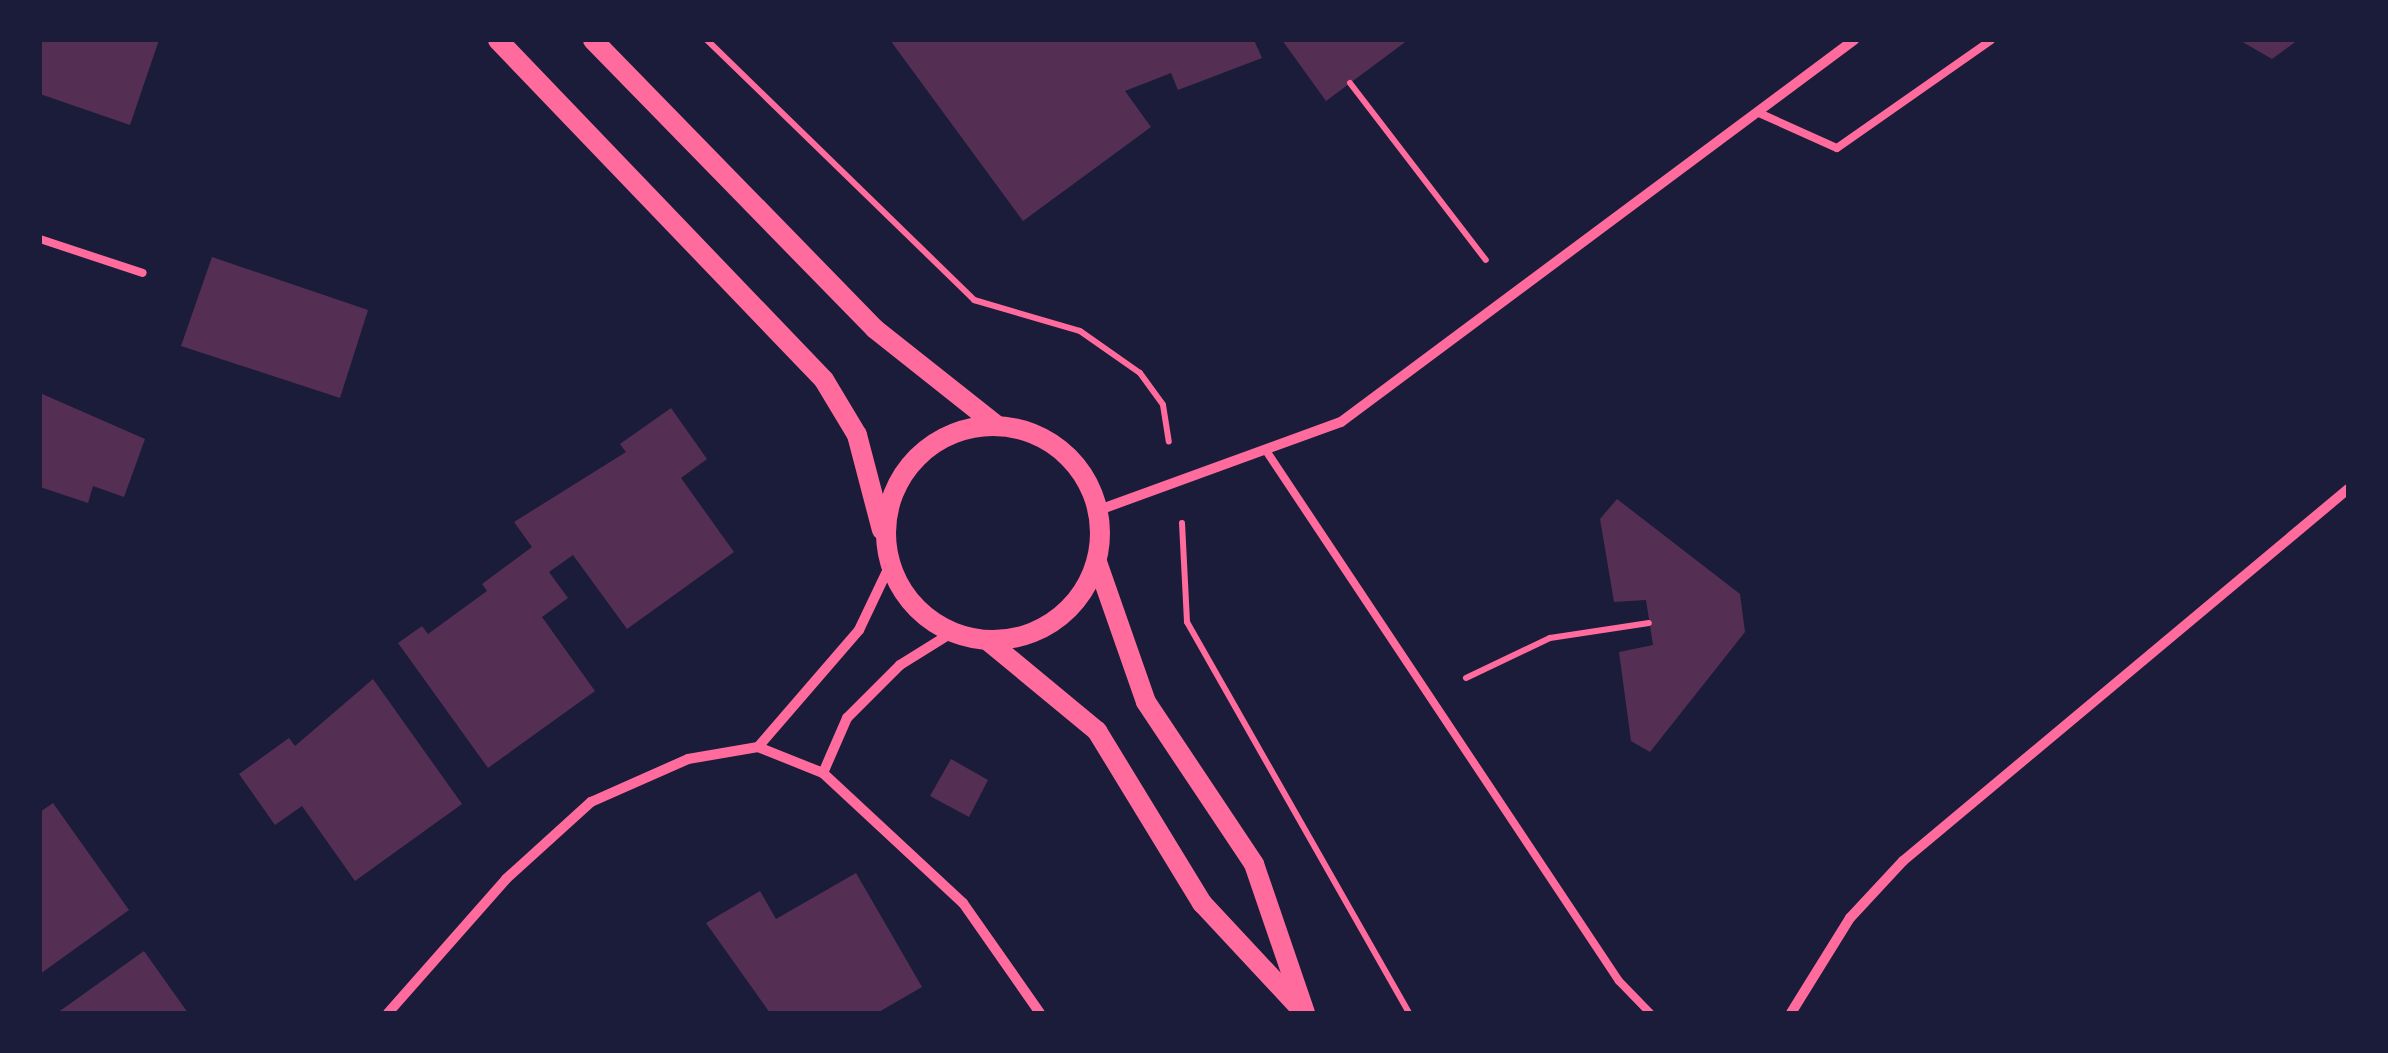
<!DOCTYPE html>
<html>
<head>
<meta charset="utf-8">
<style>
	body { margin:0 }
	#map { position:relative; width:2388px; height:1053px; overflow:hidden; background:#1b1b3a; font-family:Jost,sans-serif }
	div>[style] { position:absolute }
	[style*='--x'] { left:calc(var(--x)*1px); top:calc(var(--y)*1px); width:calc(var(--w)*1px); rotate:calc(var(--a)*1deg) }
	.building>* { inset:0; background:#542f53 }
	.path>* { height:6px; margin:-3px; padding:0 3px; transform-origin:3px; border-radius:3px; background:#ff6b9d }
	.service>* { height:8px; margin:-4px; padding:0 4px; transform-origin:4px; border-radius:4px; background:#ff6b9d }
	.minor>* { height:10px; margin:-5px; padding:0 5px; transform-origin:5px; border-radius:5px; background:#ff6b9d }
	.secondary>* { height:20px; margin:-10px; padding:0 10px; transform-origin:10px; border-radius:10px; background:#ff6b9d }
	.secondary>.ring { margin:-10px; padding:0; box-sizing:content-box; background:none; border:20px solid #ff6b9d; border-radius:50% }
	span { translate:-50% -50%; white-space:nowrap; text-align:center; line-height:1.15; -webkit-text-stroke:8px #1b1b3a; paint-order:stroke }
	.frame { position:absolute; inset:0; border:42px solid #1b1b3a; pointer-events:none }
</style>
</head>
<body>
<div id="map">
	<div class="building">
		<div style="clip-path:polygon(40px 40px,159px 40px,130px 125px,40px 94px)"></div>
		<div style="clip-path:polygon(890px 40px,1254px 40px,1262px 58px,1178px 90px,1171px 73px,1125px 91px,1151px 127px,1023px 221px)"></div>
		<div style="clip-path:polygon(1282px 40px,1408px 40px,1326px 101px)"></div>
		<div style="clip-path:polygon(2239px 40px,2298px 40px,2272px 59px)"></div>
		<div style="clip-path:polygon(212px 257px,368px 310px,340px 398px,181px 346px)"></div>
		<div style="clip-path:polygon(40px 393px,145px 439px,124px 497px,93px 486px,88px 503px,40px 487px)"></div>
		<div style="clip-path:polygon(671px 408px,707px 459px,681px 478px,734px 552px,627px 629px,573px 555px,549px 572px,568px 598px,542px 617px,595px 691px,488px 768px,398px 643px,422px 626px,428px 634px,487px 591px,482px 584px,532px 547px,514px 522px,626px 452px,620px 444px)"></div>
		<div style="clip-path:polygon(1617px 499px,1740px 594px,1745px 632px,1650px 752px,1631px 741px,1619px 652px,1653px 645px,1646px 600px,1614px 602px,1600px 519px)"></div>
		<div style="clip-path:polygon(373px 679px,462px 804px,355px 881px,302px 806px,275px 825px,239px 774px,289px 738px,295px 746px)"></div>
		<div style="clip-path:polygon(951px 759px,988px 780px,969px 817px,930px 796px)"></div>
		<div style="clip-path:polygon(53px 803px,129px 910px,40px 974px,40px 812px)"></div>
		<div style="clip-path:polygon(856px 873px,922px 987px,877px 1013px,770px 1013px,706px 923px,760px 891px,776px 919px)"></div>
		<div style="clip-path:polygon(144px 951px,188px 1013px,57px 1013px)"></div>
	</div>
	<div class="path">
		<div style="--x:707;--y:40;--w:373;--a:44.2"></div>
		<div style="--x:974;--y:300;--w:110;--a:16.3"></div>
		<div style="--x:1080;--y:331;--w:73;--a:35"></div>
		<div style="--x:1140;--y:373;--w:39;--a:54"></div>
		<div style="--x:1163;--y:405;--w:37;--a:81"></div>
		<div style="--x:1350;--y:83;--w:223;--a:52.5"></div>
		<div style="--x:1182;--y:523;--w:99;--a:87.1"></div>
		<div style="--x:1187;--y:622;--w:450;--a:60.4"></div>
		<div style="--x:1466;--y:678;--w:93;--a:-25.5"></div>
		<div style="--x:1550;--y:638;--w:100;--a:-8.6"></div>
	</div>
	<div class="service">
		<div style="--x:1759;--y:113;--w:85;--a:24.2"></div>
		<div style="--x:1837;--y:148;--w:188;--a:-35"></div>
		<div style="--x:40;--y:239;--w:108;--a:18.3"></div>
		<div style="--x:1267;--y:452;--w:635;--a:56.36"></div>
		<div style="--x:1619;--y:981;--w:45;--a:45.9"></div>
	</div>
	<div class="minor">
		<div style="--x:1099;--y:510;--w:258;--a:-20"></div>
		<div style="--x:1341;--y:422;--w:640;--a:-36.67"></div>
		<div style="--x:758;--y:747;--w:155;--a:-49.2"></div>
		<div style="--x:859;--y:630;--w:74;--a:-64.5"></div>
		<div style="--x:823;--y:773;--w:60;--a:-66.4"></div>
		<div style="--x:847;--y:718;--w:75;--a:-45"></div>
		<div style="--x:900;--y:665;--w:62;--a:-31.9"></div>
		<div style="--x:388;--y:1013;--w:179;--a:-48.6"></div>
		<div style="--x:506;--y:879;--w:115;--a:-42.2"></div>
		<div style="--x:591;--y:802;--w:106;--a:-23.9"></div>
		<div style="--x:688;--y:759;--w:71;--a:-9.7"></div>
		<div style="--x:758;--y:747;--w:70;--a:21.8"></div>
		<div style="--x:823;--y:773;--w:191;--a:42.9"></div>
		<div style="--x:963;--y:903;--w:134;--a:55"></div>
		<div style="--x:1791;--y:1013;--w:112;--a:-58.2"></div>
		<div style="--x:1850;--y:918;--w:78;--a:-47.1"></div>
		<div style="--x:1903;--y:861;--w:580;--a:-39.89"></div>
	</div>
	<div class="secondary">
		<div style="--x:498;--y:40;--w:471;--a:46.2"></div>
		<div style="--x:824;--y:380;--w:64;--a:59"></div>
		<div style="--x:857;--y:435;--w:98;--a:75.3"></div>
		<div style="--x:593;--y:40;--w:404;--a:45.7"></div>
		<div style="--x:875;--y:329;--w:154;--a:38.4"></div>
		<div class="ring" style="left:886px;top:426px;width:194px;height:194px"></div>
		<div style="--x:1097;--y:562;--w:148;--a:70.7"></div>
		<div style="--x:1146;--y:702;--w:195;--a:56.3"></div>
		<div style="--x:1254;--y:864;--w:157;--a:71.1"></div>
		<div style="--x:987;--y:640;--w:143;--a:39.6"></div>
		<div style="--x:1097;--y:731;--w:202;--a:58.6"></div>
		<div style="--x:1202;--y:903;--w:144;--a:47"></div>
	</div>
	<div class="frame"></div>
</div>
</body>
</html>
